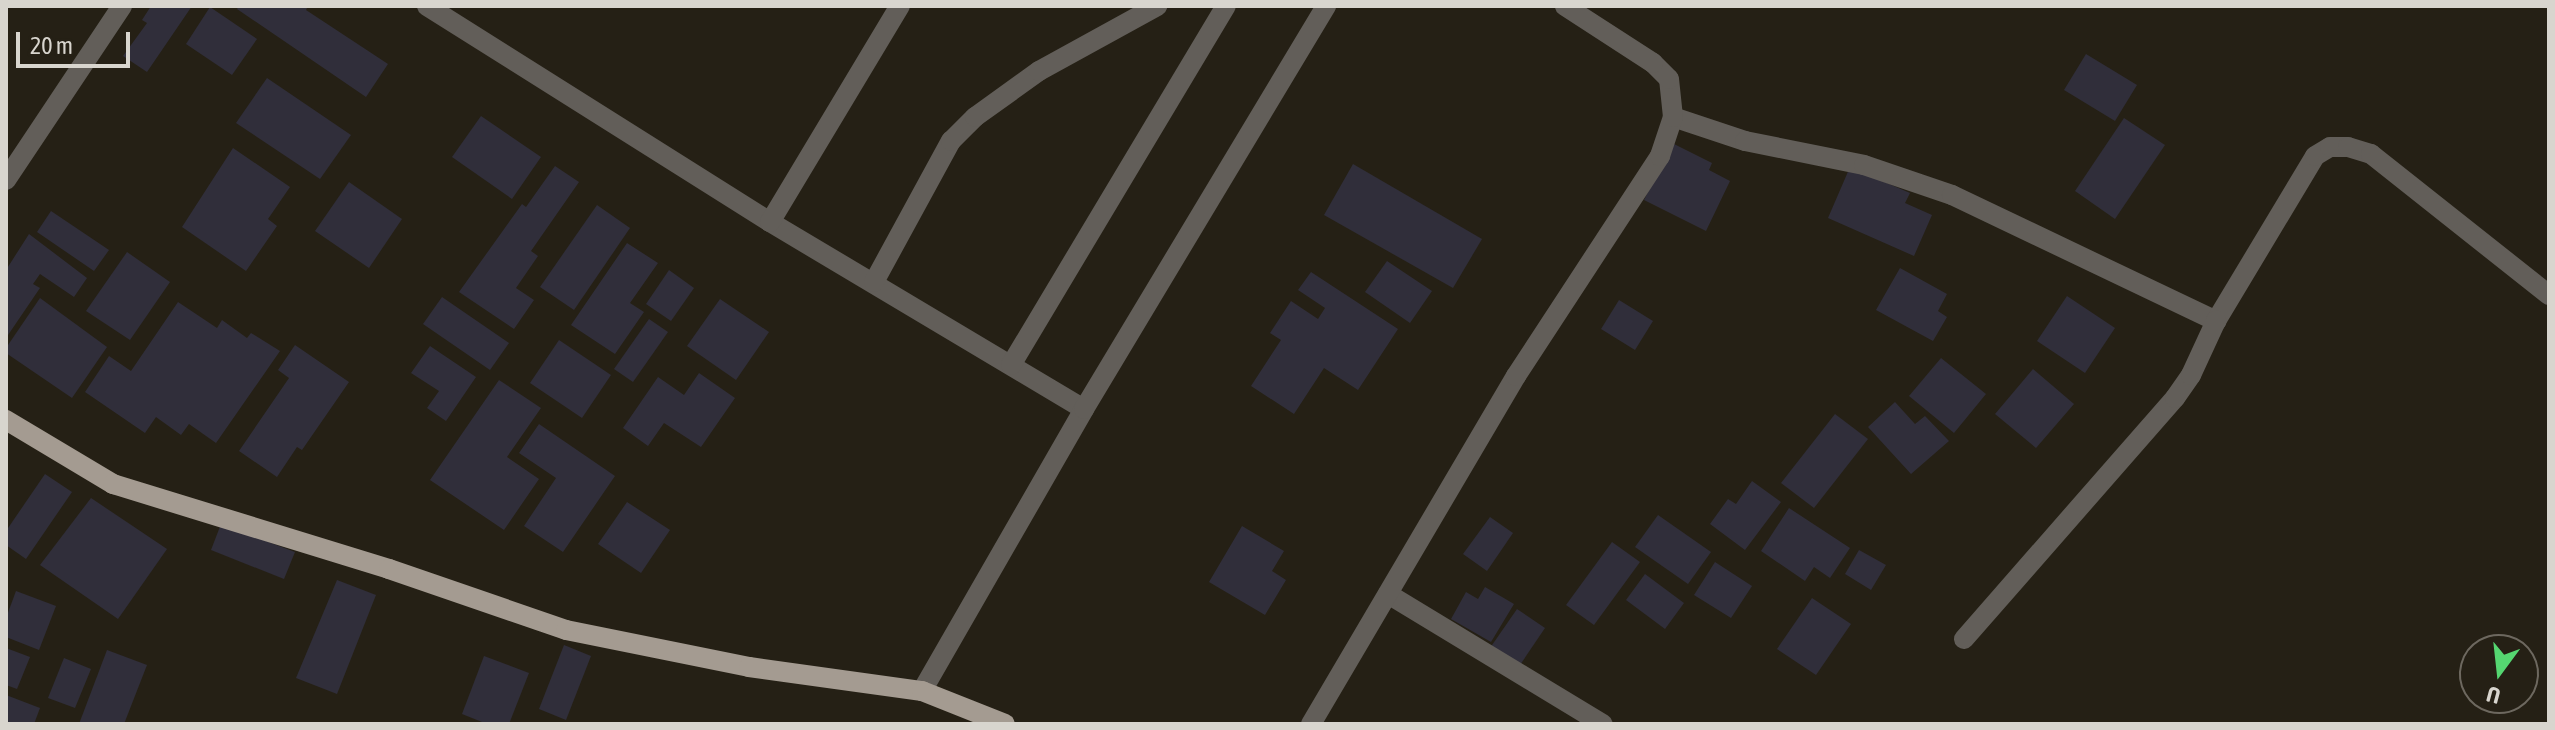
<!DOCTYPE html>
<html>
<head>
<meta charset="utf-8">
<style>
	body { margin:0 }
	#map { position:relative; width:2555px; height:730px; overflow:hidden; background:#252015; font-family:"Asap Condensed",sans-serif }
	div>[style] { position:absolute }
	[style*='--x'] { left:calc(var(--x)*1px); top:calc(var(--y)*1px); width:calc(var(--w)*1px); rotate:calc(var(--a)*1deg) }
	.building>* { inset:0; background:#302e3a }
	.minor>* { height:20px; margin:-10px; padding:0 10px; transform-origin:10px; border-radius:10px; background:#625e59 }
	.major>* { height:20px; margin:-10px; padding:0 10px; transform-origin:10px; border-radius:10px; background:#a49b91 }
	span { translate:-50% -50%; white-space:nowrap; text-align:center; line-height:1.15; -webkit-text-stroke:6px #252015; paint-order:stroke }
	.frame { position:absolute; inset:0; border:8px solid #d8d5ce; pointer-events:none }
	.north { position:absolute; left:2459px; top:634px; width:80px; height:80px; box-sizing:border-box; background:#252015; border:2px solid #6d685f; border-radius:50%; rotate:195deg; font-size:22px; font-weight:700; line-height:32px; text-align:center; color:#d8d5ce }
	.north::after { content:''; display:block; margin:auto; width:28px; height:36px; background:#55d671; clip-path:polygon(50% 0,100% 100%,50% 72%,0 100%) }
	.scale { position:absolute; left:16px; top:32px; width:114px; height:36px; box-sizing:border-box; border:4px solid #d8d5ce; border-top:0; padding-left:10px; font-size:24px; line-height:28px; white-space:nowrap; color:#d8d5ce; -webkit-text-stroke:6px #252015; paint-order:stroke }
</style>
</head>
<body>
<div id="map">
	<div class="building">
		<div style="clip-path:polygon(151px 6px,192px 6px,147px 72px,123px 56px,147px 23px,142px 20px)"></div>
		<div style="clip-path:polygon(239px 6px,308px 6px,306px 10px,388px 64px,366px 97px,237px 9px)"></div>
		<div style="clip-path:polygon(210px 7px,257px 39px,232px 75px,186px 44px)"></div>
		<div style="clip-path:polygon(2086px 54px,2137px 85px,2115px 121px,2064px 90px)"></div>
		<div style="clip-path:polygon(267px 78px,351px 135px,320px 179px,236px 123px)"></div>
		<div style="clip-path:polygon(481px 116px,541px 157px,512px 199px,452px 157px)"></div>
		<div style="clip-path:polygon(2124px 118px,2165px 145px,2115px 219px,2075px 191px)"></div>
		<div style="clip-path:polygon(1672px 143px,1712px 163px,1709px 170px,1730px 181px,1706px 231px,1644px 200px)"></div>
		<div style="clip-path:polygon(233px 148px,290px 187px,268px 219px,277px 226px,246px 271px,182px 227px)"></div>
		<div style="clip-path:polygon(1353px 164px,1482px 239px,1453px 288px,1324px 215px)"></div>
		<div style="clip-path:polygon(555px 166px,579px 182px,531px 251px,538px 256px,516px 288px,534px 300px,514px 329px,459px 292px,522px 204px,526px 207px)"></div>
		<div style="clip-path:polygon(1850px 167px,1910px 193px,1905px 203px,1932px 215px,1914px 256px,1828px 218px)"></div>
		<div style="clip-path:polygon(349px 182px,402px 219px,369px 268px,315px 231px)"></div>
		<div style="clip-path:polygon(597px 205px,630px 228px,574px 310px,540px 287px)"></div>
		<div style="clip-path:polygon(51px 211px,109px 250px,94px 271px,37px 232px)"></div>
		<div style="clip-path:polygon(29px 234px,87px 278px,74px 297px,40px 274px,33px 284px,40px 288px,6px 338px,6px 270px)"></div>
		<div style="clip-path:polygon(627px 243px,658px 263px,630px 303px,644px 312px,615px 354px,571px 325px)"></div>
		<div style="clip-path:polygon(127px 252px,170px 282px,130px 340px,86px 311px)"></div>
		<div style="clip-path:polygon(1387px 261px,1432px 291px,1410px 323px,1365px 292px)"></div>
		<div style="clip-path:polygon(1900px 268px,1947px 294px,1938px 311px,1947px 317px,1933px 341px,1876px 310px)"></div>
		<div style="clip-path:polygon(669px 270px,694px 288px,671px 321px,646px 304px)"></div>
		<div style="clip-path:polygon(1311px 272px,1398px 329px,1358px 390px,1324px 368px,1294px 414px,1251px 386px,1281px 340px,1270px 333px,1291px 301px,1318px 319px,1325px 308px,1298px 290px)"></div>
		<div style="clip-path:polygon(2067px 296px,2115px 328px,2085px 373px,2037px 341px)"></div>
		<div style="clip-path:polygon(442px 297px,509px 343px,490px 370px,423px 324px)"></div>
		<div style="clip-path:polygon(40px 298px,107px 347px,72px 398px,6px 353px,6px 348px)"></div>
		<div style="clip-path:polygon(720px 299px,769px 332px,736px 380px,687px 346px)"></div>
		<div style="clip-path:polygon(1619px 300px,1653px 321px,1635px 350px,1601px 329px)"></div>
		<div style="clip-path:polygon(178px 302px,217px 328px,222px 320px,247px 338px,251px 333px,280px 351px,216px 443px,189px 424px,181px 435px,156px 417px,145px 433px,85px 392px,109px 356px,131px 371px)"></div>
		<div style="clip-path:polygon(649px 319px,668px 332px,633px 382px,614px 369px)"></div>
		<div style="clip-path:polygon(559px 340px,611px 375px,582px 418px,530px 383px)"></div>
		<div style="clip-path:polygon(295px 345px,349px 382px,302px 450px,297px 447px,277px 477px,239px 451px,289px 378px,278px 370px)"></div>
		<div style="clip-path:polygon(430px 346px,476px 377px,446px 421px,427px 408px,439px 391px,411px 373px)"></div>
		<div style="clip-path:polygon(1941px 358px,1986px 394px,1954px 433px,1909px 396px)"></div>
		<div style="clip-path:polygon(2033px 369px,2074px 404px,2036px 448px,1995px 414px)"></div>
		<div style="clip-path:polygon(699px 373px,735px 398px,701px 447px,664px 423px,648px 446px,623px 428px,658px 377px,684px 395px)"></div>
		<div style="clip-path:polygon(499px 380px,541px 408px,507px 457px,539px 479px,504px 530px,430px 480px)"></div>
		<div style="clip-path:polygon(1895px 402px,1915px 424px,1925px 416px,1949px 441px,1911px 474px,1868px 427px)"></div>
		<div style="clip-path:polygon(1835px 414px,1868px 439px,1814px 508px,1781px 483px)"></div>
		<div style="clip-path:polygon(539px 424px,615px 476px,563px 552px,524px 526px,556px 478px,519px 453px)"></div>
		<div style="clip-path:polygon(45px 474px,72px 492px,26px 559px,6px 545px,6px 531px)"></div>
		<div style="clip-path:polygon(1752px 481px,1781px 502px,1745px 550px,1710px 524px,1728px 499px,1736px 504px)"></div>
		<div style="clip-path:polygon(91px 498px,167px 549px,118px 619px,40px 565px)"></div>
		<div style="clip-path:polygon(627px 502px,670px 530px,641px 573px,598px 544px)"></div>
		<div style="clip-path:polygon(1789px 508px,1850px 548px,1830px 578px,1814px 567px,1805px 581px,1761px 551px)"></div>
		<div style="clip-path:polygon(1658px 515px,1711px 552px,1688px 584px,1635px 547px)"></div>
		<div style="clip-path:polygon(1490px 517px,1513px 533px,1487px 571px,1463px 554px)"></div>
		<div style="clip-path:polygon(221px 524px,295px 552px,284px 579px,211px 550px)"></div>
		<div style="clip-path:polygon(1242px 526px,1284px 551px,1272px 571px,1286px 580px,1265px 615px,1209px 582px)"></div>
		<div style="clip-path:polygon(1612px 542px,1640px 562px,1594px 625px,1566px 605px)"></div>
		<div style="clip-path:polygon(1859px 550px,1886px 565px,1871px 590px,1845px 574px)"></div>
		<div style="clip-path:polygon(1715px 562px,1752px 586px,1731px 618px,1694px 595px)"></div>
		<div style="clip-path:polygon(1645px 574px,1684px 603px,1665px 629px,1626px 600px)"></div>
		<div style="clip-path:polygon(337px 580px,376px 595px,337px 694px,296px 678px)"></div>
		<div style="clip-path:polygon(1485px 587px,1514px 604px,1491px 642px,1451px 619px,1466px 592px,1478px 599px)"></div>
		<div style="clip-path:polygon(16px 591px,56px 606px,39px 650px,6px 637px,6px 618px)"></div>
		<div style="clip-path:polygon(1812px 598px,1851px 624px,1816px 675px,1777px 649px)"></div>
		<div style="clip-path:polygon(1517px 609px,1545px 628px,1518px 668px,1490px 648px)"></div>
		<div style="clip-path:polygon(564px 645px,591px 656px,566px 720px,539px 709px)"></div>
		<div style="clip-path:polygon(6px 648px,30px 657px,17px 689px,6px 685px)"></div>
		<div style="clip-path:polygon(107px 650px,147px 665px,124px 724px,79px 724px)"></div>
		<div style="clip-path:polygon(484px 656px,529px 673px,509px 724px,487px 724px,462px 714px)"></div>
		<div style="clip-path:polygon(64px 658px,91px 669px,75px 708px,48px 698px)"></div>
		<div style="clip-path:polygon(6px 695px,40px 708px,34px 724px,6px 724px)"></div>
	</div>
	<div class="minor">
		<div style="--x:427;--y:6;--w:405;--a:32.2"></div>
		<div style="--x:770;--y:222;--w:365;--a:30.8"></div>
		<div style="--x:1673;--y:117;--w:76;--a:18.4"></div>
		<div style="--x:1745;--y:141;--w:121;--a:11.4"></div>
		<div style="--x:1864;--y:165;--w:93;--a:18.8"></div>
		<div style="--x:1952;--y:195;--w:293;--a:25.5"></div>
		<div style="--x:2216;--y:321;--w:192;--a:-59"></div>
		<div style="--x:2315;--y:156;--w:17;--a:-31"></div>
		<div style="--x:2330;--y:147;--w:18;--a:0"></div>
		<div style="--x:2348;--y:147;--w:24;--a:17"></div>
		<div style="--x:2371;--y:154;--w:227;--a:38.4"></div>
		<div style="--x:6;--y:180;--w:209;--a:-56.3"></div>
		<div style="--x:770;--y:222;--w:252;--a:-59"></div>
		<div style="--x:874;--y:282;--w:161;--a:-61.4"></div>
		<div style="--x:951;--y:141;--w:34;--a:-45"></div>
		<div style="--x:975;--y:117;--w:79;--a:-35.7"></div>
		<div style="--x:1039;--y:71;--w:135;--a:-28.8"></div>
		<div style="--x:1011;--y:365;--w:418;--a:-59.1"></div>
		<div style="--x:1388;--y:594;--w:251;--a:31.2"></div>
		<div style="--x:1964;--y:639;--w:320;--a:-48.8"></div>
		<div style="--x:2175;--y:398;--w:28;--a:-55"></div>
		<div style="--x:2191;--y:375;--w:60;--a:-65.2"></div>
		<div style="--x:922;--y:691;--w:325;--a:-60.1"></div>
		<div style="--x:1084;--y:409;--w:470;--a:-59"></div>
		<div style="--x:1311;--y:724;--w:404;--a:-59.5"></div>
		<div style="--x:1516;--y:376;--w:263;--a:-56.8"></div>
		<div style="--x:1660;--y:156;--w:41;--a:-71.6"></div>
		<div style="--x:1673;--y:117;--w:38;--a:-96"></div>
		<div style="--x:1669;--y:79;--w:23;--a:-135"></div>
		<div style="--x:1653;--y:63;--w:105;--a:-147.1"></div>
	</div>
	<div class="major">
		<div style="--x:6;--y:420;--w:125;--a:30.9"></div>
		<div style="--x:113;--y:484;--w:289;--a:17.1"></div>
		<div style="--x:389;--y:569;--w:187;--a:19"></div>
		<div style="--x:566;--y:630;--w:187;--a:11.4"></div>
		<div style="--x:749;--y:667;--w:175;--a:7.9"></div>
		<div style="--x:922;--y:691;--w:89;--a:21.7"></div>
	</div>
	<div class="frame"></div>
	<div class="north">U</div>
	<div class="scale">20 m</div>
</div>
</body>
</html>
